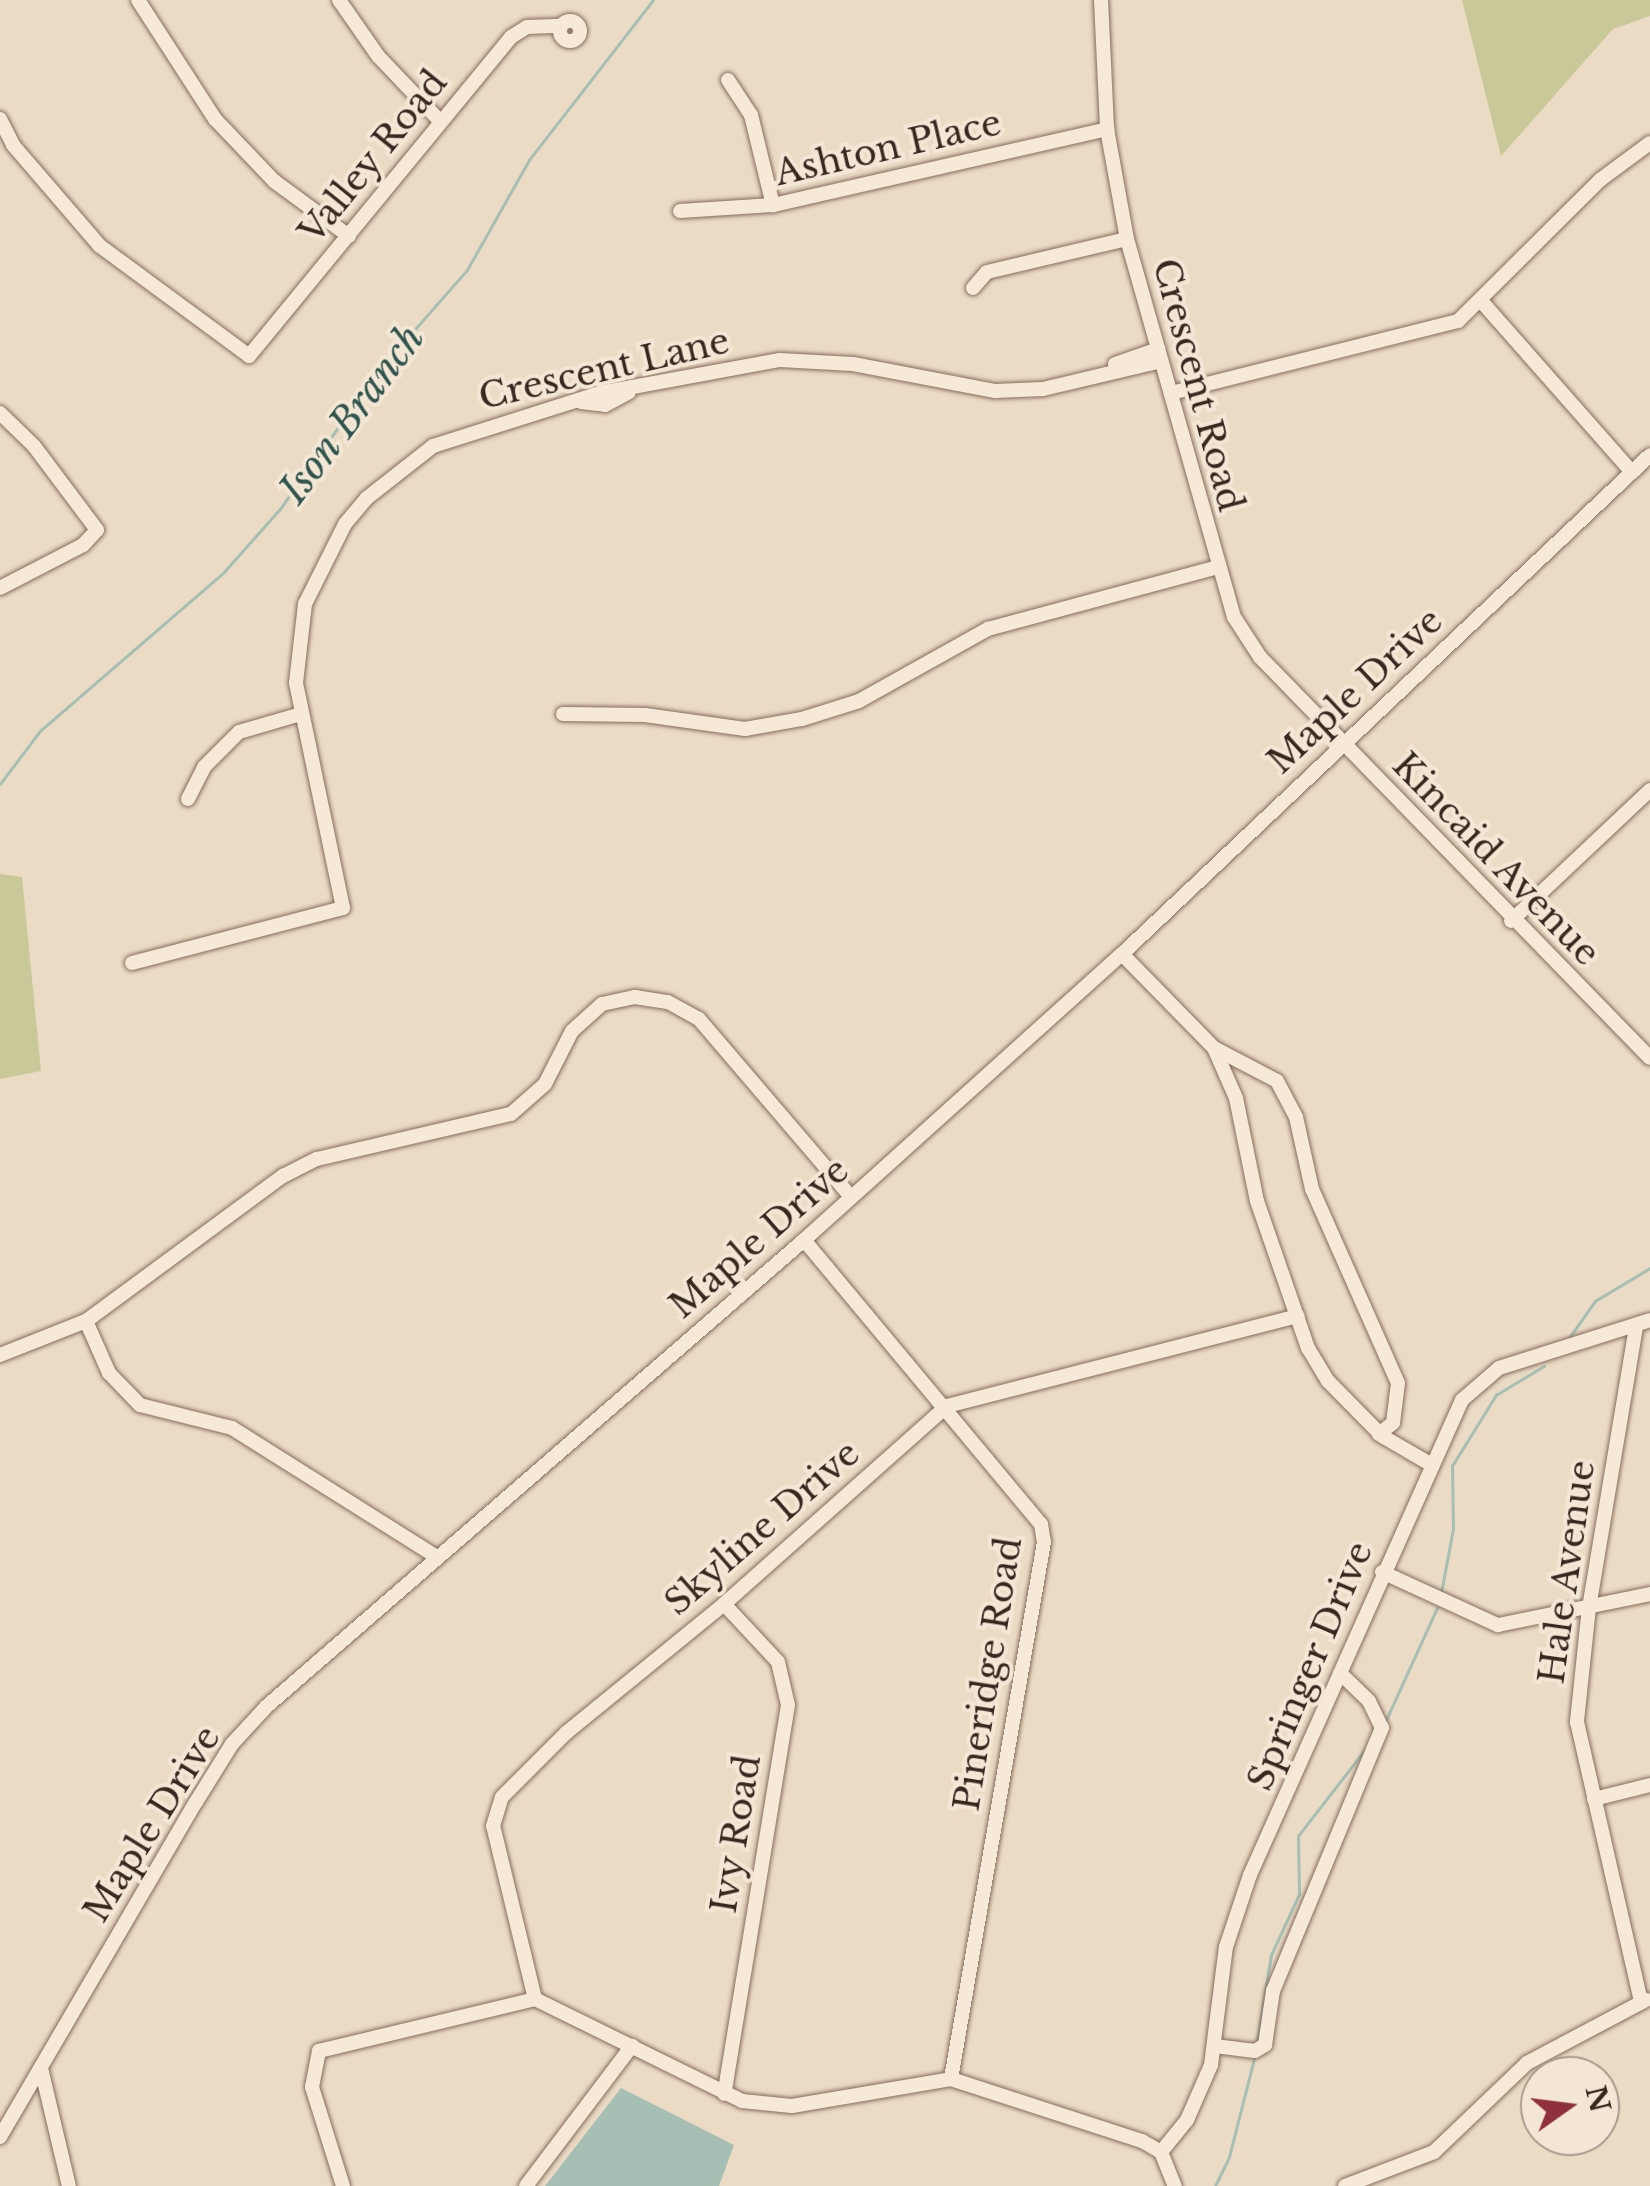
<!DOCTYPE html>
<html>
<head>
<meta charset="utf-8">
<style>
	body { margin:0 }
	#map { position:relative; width:1650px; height:2186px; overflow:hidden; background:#ebdbc5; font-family:"Libre Baskerville",serif }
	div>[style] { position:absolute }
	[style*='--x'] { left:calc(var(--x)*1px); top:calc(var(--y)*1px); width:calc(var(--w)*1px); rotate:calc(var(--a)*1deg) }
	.green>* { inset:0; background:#c9c899 }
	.water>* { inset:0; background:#a6bfb4 }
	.stream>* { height:2.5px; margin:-1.25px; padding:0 1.25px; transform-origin:1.25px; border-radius:1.25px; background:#a6bfb4 }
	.roads { filter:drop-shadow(0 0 2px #856d5c) drop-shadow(0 0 2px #856d5c) }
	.minor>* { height:14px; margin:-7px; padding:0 7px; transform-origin:7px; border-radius:7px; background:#f7e9d7 }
	.minor>.ring { margin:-7px; padding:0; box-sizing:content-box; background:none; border:14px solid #f7e9d7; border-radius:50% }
	span { translate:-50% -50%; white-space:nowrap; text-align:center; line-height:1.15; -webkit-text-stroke:8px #f3e6d4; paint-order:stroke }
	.street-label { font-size:35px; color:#36271f }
	.water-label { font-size:38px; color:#2f554e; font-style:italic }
	.north { position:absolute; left:1520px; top:2056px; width:100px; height:100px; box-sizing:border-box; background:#f3e6d4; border:2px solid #a79a8c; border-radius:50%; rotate:76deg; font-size:28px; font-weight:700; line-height:40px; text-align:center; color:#36271f }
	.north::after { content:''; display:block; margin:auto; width:35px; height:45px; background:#90303c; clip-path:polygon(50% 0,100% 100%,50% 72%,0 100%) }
</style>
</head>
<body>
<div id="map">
	<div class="green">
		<div style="clip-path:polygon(1462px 0,1650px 0,1650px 16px,1613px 29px,1501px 156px)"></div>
		<div style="clip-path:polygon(0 874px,22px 877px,41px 1071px,0 1079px)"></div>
	</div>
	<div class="water">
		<div style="clip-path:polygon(621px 2088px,734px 2145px,719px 2186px,545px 2186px)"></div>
	</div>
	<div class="stream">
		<div style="--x:0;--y:784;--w:66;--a:-53"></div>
		<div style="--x:40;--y:731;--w:243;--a:-40.8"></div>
		<div style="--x:224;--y:572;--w:84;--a:-48.4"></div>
		<div style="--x:280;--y:509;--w:172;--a:-54.5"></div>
		<div style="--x:380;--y:369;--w:132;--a:-48.7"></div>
		<div style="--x:467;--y:270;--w:126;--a:-60.6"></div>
		<div style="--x:529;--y:160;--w:202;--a:-52.2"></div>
		<div style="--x:1567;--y:1341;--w:49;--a:-55"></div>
		<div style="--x:1595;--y:1301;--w:64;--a:-31"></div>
		<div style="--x:1441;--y:1593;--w:65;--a:-79.4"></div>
		<div style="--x:1453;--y:1529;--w:63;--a:-90.9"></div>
		<div style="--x:1452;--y:1466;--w:84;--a:-58.2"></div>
		<div style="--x:1496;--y:1395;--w:56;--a:-31.1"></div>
		<div style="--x:1386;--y:1720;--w:123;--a:-65.5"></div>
		<div style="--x:1257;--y:2041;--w:87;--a:-80.8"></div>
		<div style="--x:1271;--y:1955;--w:67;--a:-65.3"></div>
		<div style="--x:1299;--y:1894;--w:58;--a:-91"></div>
		<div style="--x:1298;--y:1836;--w:113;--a:-52.2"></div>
		<div style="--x:1215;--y:2186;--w:32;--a:-64"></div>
		<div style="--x:1229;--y:2157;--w:101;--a:-75.7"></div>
	</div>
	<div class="roads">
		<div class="minor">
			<div style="--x:138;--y:0;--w:142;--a:57.1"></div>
			<div style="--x:215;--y:119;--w:86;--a:46.4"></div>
			<div style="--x:274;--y:181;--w:93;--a:36.3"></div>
			<div style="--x:339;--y:0;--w:68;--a:55.1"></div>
			<div style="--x:378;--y:56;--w:88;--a:46.4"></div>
			<div style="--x:1101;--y:0;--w:129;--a:87.3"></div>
			<div style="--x:1107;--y:129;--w:112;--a:79.7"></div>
			<div style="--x:1127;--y:239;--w:393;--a:74.2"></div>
			<div style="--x:1234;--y:617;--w:48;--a:57"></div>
			<div style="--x:1260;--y:657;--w:559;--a:45.8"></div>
			<div class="ring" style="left:560px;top:21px;width:6px;height:6px"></div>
			<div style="--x:728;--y:80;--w:42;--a:56.7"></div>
			<div style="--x:751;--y:115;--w:93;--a:76.3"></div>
			<div style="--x:0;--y:119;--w:29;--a:63"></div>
			<div style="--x:13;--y:145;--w:133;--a:49.3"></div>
			<div style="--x:100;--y:246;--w:185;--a:36.4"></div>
			<div style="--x:249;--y:356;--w:413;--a:-50.6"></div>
			<div style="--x:511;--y:37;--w:19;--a:-32"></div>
			<div style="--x:527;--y:27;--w:34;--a:-2"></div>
			<div style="--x:680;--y:211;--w:93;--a:-3.7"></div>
			<div style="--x:773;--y:205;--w:343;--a:-12.8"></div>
			<div style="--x:973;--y:288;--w:21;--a:-49"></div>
			<div style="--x:987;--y:272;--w:144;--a:-13.3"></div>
			<div style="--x:1482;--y:302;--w:227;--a:48.6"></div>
			<div style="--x:1115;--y:364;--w:46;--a:-19.2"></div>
			<div style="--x:1171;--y:393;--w:296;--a:-14.1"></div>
			<div style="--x:1458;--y:321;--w:200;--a:-44.8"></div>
			<div style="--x:1600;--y:180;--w:62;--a:-36.5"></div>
			<div style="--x:581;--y:402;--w:24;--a:7"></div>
			<div style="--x:605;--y:405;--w:27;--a:-28"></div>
			<div style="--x:0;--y:413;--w:47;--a:44.1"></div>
			<div style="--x:34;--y:446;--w:105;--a:53.1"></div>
			<div style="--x:97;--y:530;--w:21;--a:133"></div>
			<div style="--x:83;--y:545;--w:93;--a:152.6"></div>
			<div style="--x:563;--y:714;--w:82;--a:0.7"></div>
			<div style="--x:645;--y:715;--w:101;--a:8"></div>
			<div style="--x:745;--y:729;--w:58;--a:-10"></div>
			<div style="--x:802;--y:719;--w:60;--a:-17.5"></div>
			<div style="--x:859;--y:701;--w:148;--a:-29.2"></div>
			<div style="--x:988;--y:629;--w:237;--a:-15.1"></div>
			<div style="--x:188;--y:799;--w:36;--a:-63"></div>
			<div style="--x:204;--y:767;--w:49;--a:-45"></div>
			<div style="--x:239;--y:732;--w:65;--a:-16.2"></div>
			<div style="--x:1511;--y:921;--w:191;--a:-43.3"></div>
			<div style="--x:1122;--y:954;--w:132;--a:45.6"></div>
			<div style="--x:1214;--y:1048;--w:55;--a:66.3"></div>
			<div style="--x:1236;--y:1098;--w:105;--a:78.5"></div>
			<div style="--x:1257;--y:1201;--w:156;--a:70.9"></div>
			<div style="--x:1308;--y:1348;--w:39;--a:59"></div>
			<div style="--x:1328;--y:1381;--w:77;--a:45.5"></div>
			<div style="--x:1382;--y:1436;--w:58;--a:30.1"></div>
			<div style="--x:132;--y:963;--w:218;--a:-14.6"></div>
			<div style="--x:343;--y:908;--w:230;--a:-101.8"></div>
			<div style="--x:296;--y:683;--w:80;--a:-83.5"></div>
			<div style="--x:305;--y:604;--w:89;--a:-63.4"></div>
			<div style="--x:345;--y:524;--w:34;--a:-50"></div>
			<div style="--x:367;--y:498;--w:84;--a:-38.2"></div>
			<div style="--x:433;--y:446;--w:175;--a:-17.6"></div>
			<div style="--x:600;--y:393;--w:183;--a:-10.4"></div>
			<div style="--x:780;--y:360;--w:73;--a:3.1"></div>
			<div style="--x:853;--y:364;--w:145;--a:10.8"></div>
			<div style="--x:995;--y:391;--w:48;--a:-2.4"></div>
			<div style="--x:1043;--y:389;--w:121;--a:-13.3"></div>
			<div style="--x:1214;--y:1048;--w:71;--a:27.6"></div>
			<div style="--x:1277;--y:1081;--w:41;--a:62.2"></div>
			<div style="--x:1296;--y:1117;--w:74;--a:77.5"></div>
			<div style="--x:1312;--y:1189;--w:212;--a:66.1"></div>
			<div style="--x:1398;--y:1383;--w:40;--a:97.1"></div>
			<div style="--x:1393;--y:1423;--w:18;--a:142"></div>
			<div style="--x:804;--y:1240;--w:370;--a:50.2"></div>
			<div style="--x:1041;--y:1524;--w:18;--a:81"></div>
			<div style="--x:1044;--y:1542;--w:545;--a:99.83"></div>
			<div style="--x:86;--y:1321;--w:57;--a:66.1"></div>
			<div style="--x:109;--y:1373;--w:45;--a:45.9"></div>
			<div style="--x:140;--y:1405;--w:95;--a:14"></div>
			<div style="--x:232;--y:1428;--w:240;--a:32.2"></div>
			<div style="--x:1636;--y:1327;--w:284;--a:99.5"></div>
			<div style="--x:1589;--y:1607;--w:116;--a:96"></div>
			<div style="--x:1577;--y:1722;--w:286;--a:77.1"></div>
			<div style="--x:0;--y:1355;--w:92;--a:-21.6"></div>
			<div style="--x:86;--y:1321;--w:245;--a:-36.4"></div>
			<div style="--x:283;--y:1176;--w:38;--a:-27"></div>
			<div style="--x:317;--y:1159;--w:199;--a:-13.1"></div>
			<div style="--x:511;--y:1114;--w:45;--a:-41.4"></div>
			<div style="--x:545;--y:1084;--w:59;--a:-63"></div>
			<div style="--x:572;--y:1031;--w:40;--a:-42"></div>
			<div style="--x:602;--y:1004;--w:34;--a:-12"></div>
			<div style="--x:635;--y:997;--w:33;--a:9"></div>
			<div style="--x:668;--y:1002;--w:35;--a:29"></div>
			<div style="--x:699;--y:1019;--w:234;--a:49.5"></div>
			<div style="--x:1382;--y:1572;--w:128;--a:24.6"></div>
			<div style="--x:1498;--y:1625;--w:155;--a:-11.5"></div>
			<div style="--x:724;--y:1604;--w:79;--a:47"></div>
			<div style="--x:778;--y:1662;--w:44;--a:76.9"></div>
			<div style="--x:788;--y:1705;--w:394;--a:99.3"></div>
			<div style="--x:1594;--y:1799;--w:58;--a:-14"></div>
			<div style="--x:535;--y:1999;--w:178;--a:-103.6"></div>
			<div style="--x:493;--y:1826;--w:30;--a:-73"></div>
			<div style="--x:502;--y:1797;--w:91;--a:-45"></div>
			<div style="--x:566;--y:1733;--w:204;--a:-39.2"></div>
			<div style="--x:724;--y:1604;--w:298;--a:-41.6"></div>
			<div style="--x:947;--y:1406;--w:362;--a:-14.4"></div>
			<div style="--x:535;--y:1999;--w:231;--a:26.2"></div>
			<div style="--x:742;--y:2101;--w:50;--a:5.7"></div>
			<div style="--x:792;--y:2106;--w:161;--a:-9.6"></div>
			<div style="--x:951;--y:2079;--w:201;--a:18"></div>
			<div style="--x:1142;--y:2141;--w:22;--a:30"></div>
			<div style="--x:1161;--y:2152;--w:37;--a:68"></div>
			<div style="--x:1215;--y:2046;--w:40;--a:7.1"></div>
			<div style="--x:1255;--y:2051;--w:12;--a:-31"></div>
			<div style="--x:1265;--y:2045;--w:55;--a:-81.6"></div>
			<div style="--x:1273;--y:1991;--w:285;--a:-67.5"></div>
			<div style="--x:1382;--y:1728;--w:30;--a:-116"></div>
			<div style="--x:1369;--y:1701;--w:40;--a:-136"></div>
			<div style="--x:41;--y:2068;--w:121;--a:76.7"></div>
			<div style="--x:0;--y:2137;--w:388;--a:-59.7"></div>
			<div style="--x:196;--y:1802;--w:68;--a:-58.2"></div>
			<div style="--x:232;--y:1744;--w:52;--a:-47.4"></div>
			<div style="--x:267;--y:1706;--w:711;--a:-40.95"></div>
			<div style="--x:804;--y:1240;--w:428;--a:-42"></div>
			<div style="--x:1122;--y:954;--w:726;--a:-43.38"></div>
			<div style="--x:1161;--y:2152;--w:41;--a:-50.9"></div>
			<div style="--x:1187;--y:2120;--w:60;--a:-66.4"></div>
			<div style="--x:1211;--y:2065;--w:119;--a:-82.8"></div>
			<div style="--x:1226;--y:1947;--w:76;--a:-71.6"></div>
			<div style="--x:1250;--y:1875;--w:520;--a:-65.95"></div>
			<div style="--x:1462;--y:1400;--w:49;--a:-40.9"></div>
			<div style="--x:1499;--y:1368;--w:158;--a:-17.6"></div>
			<div style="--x:343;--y:2186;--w:104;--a:-107.4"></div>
			<div style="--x:312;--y:2087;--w:37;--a:-79"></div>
			<div style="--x:319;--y:2051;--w:222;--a:-13.5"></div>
			<div style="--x:526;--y:2186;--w:176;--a:-52.9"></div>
			<div style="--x:1345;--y:2186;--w:95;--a:-20.9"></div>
			<div style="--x:1434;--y:2152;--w:129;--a:-43.7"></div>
			<div style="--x:1527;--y:2063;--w:135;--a:-27.9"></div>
		</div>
	</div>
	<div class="street-label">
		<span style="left:888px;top:148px;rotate:-13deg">Ashton Place</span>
		<span style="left:373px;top:157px;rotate:-51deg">Valley Road</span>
		<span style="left:604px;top:369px;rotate:-13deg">Crescent Lane</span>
		<span style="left:1198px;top:385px;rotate:75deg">Crescent Road</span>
		<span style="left:1355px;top:691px;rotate:-43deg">Maple Drive</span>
		<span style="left:1496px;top:859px;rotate:46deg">Kincaid Avenue</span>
		<span style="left:759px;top:1238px;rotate:-41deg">Maple Drive</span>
		<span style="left:762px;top:1528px;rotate:-41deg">Skyline Drive</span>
		<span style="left:1567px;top:1572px;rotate:-82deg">Hale Avenue</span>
		<span style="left:1310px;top:1666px;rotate:-67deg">Springer Drive</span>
		<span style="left:988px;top:1674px;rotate:-81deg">Pineridge Road</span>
		<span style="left:152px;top:1824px;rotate:-58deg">Maple Drive</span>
		<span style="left:736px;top:1834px;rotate:-81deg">Ivy Road</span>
	</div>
	<div class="water-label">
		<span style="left:352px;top:414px;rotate:-53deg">Ison Branch</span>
	</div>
	<div class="north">N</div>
</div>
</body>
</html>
